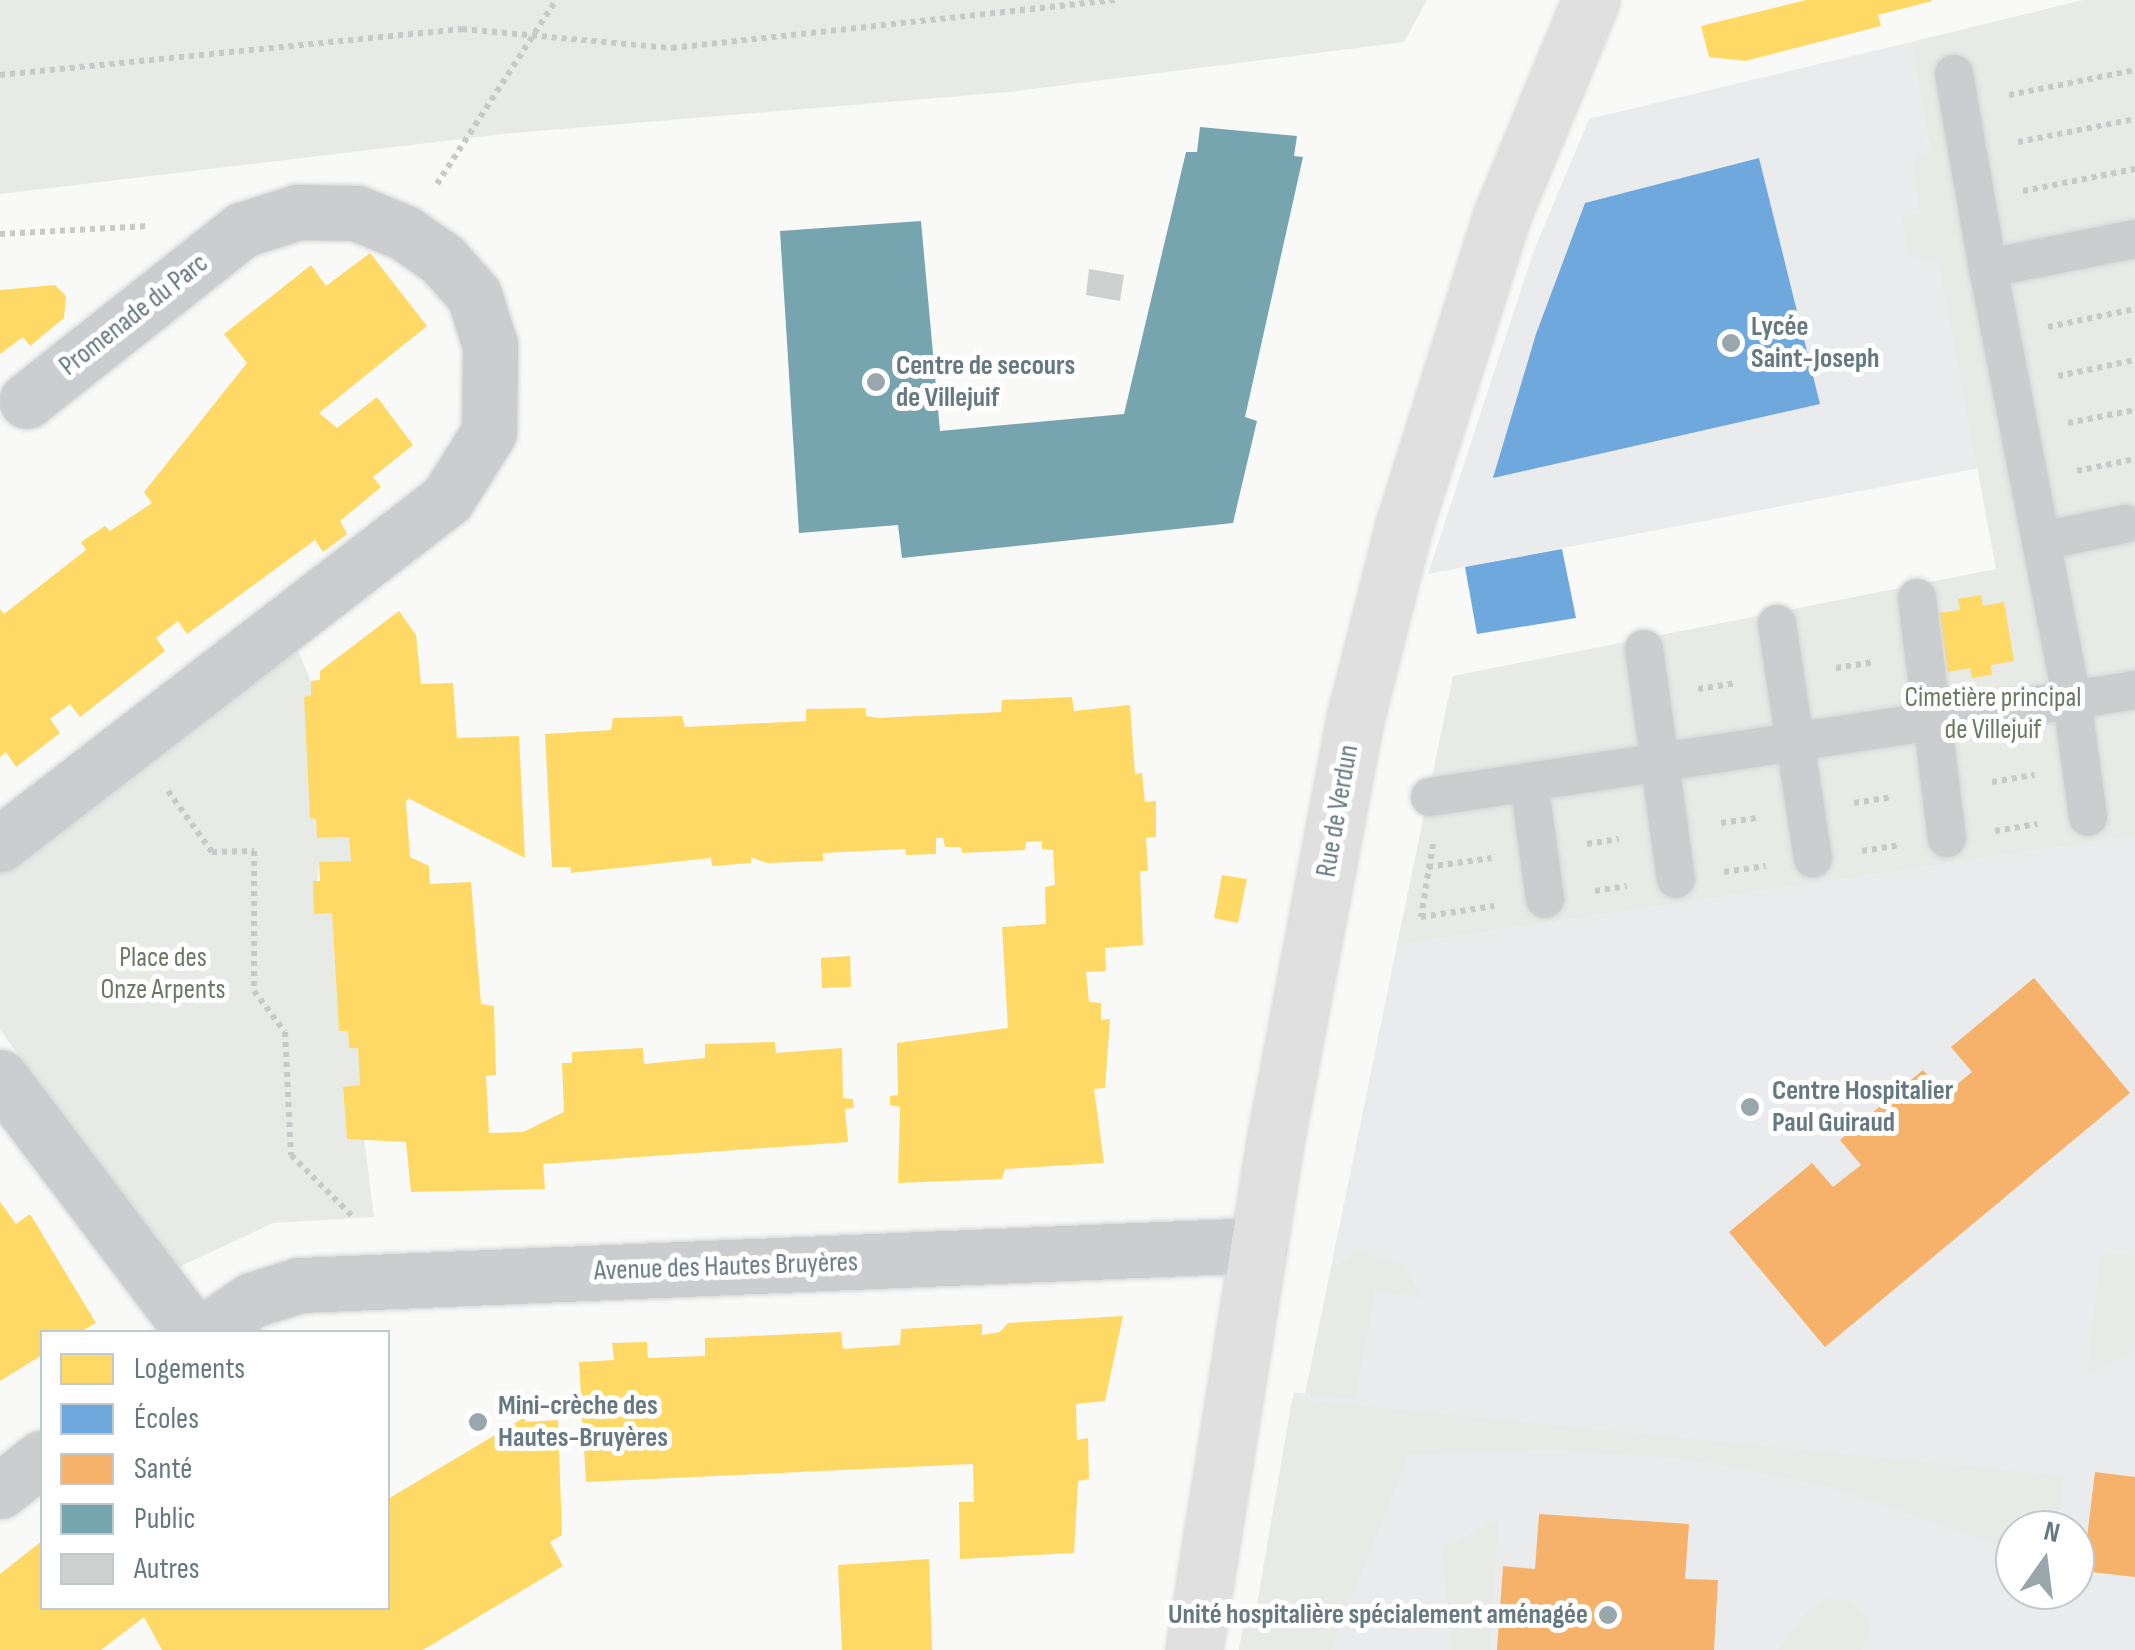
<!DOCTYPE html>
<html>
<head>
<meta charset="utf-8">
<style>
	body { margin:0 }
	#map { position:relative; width:2135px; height:1650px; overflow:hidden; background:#f9f9f8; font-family:"Sofia Sans Condensed",sans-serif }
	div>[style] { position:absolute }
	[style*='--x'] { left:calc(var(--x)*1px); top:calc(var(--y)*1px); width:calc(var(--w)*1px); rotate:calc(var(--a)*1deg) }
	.built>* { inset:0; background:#eaebec }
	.green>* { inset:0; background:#e8eae6 }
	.homes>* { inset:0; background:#ffd966 }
	.schools>* { inset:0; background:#6fa8dc }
	.health>* { inset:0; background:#f6b26b }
	.public>* { inset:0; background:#76a5af }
	.building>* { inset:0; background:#ced0d0 }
	.path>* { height:6px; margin-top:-3px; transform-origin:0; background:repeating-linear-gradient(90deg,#c9c9ca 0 5px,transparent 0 10px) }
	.roads { filter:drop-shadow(0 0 2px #d4d6d6) drop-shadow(0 0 2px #d4d6d6) }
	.lane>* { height:38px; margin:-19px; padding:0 19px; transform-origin:19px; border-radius:19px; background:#cbcdce }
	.street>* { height:55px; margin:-27.5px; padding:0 27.5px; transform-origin:27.5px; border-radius:27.5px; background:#cbcdce }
	.secondary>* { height:55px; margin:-27.5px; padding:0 27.5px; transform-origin:27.5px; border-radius:27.5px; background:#e0e0e1 }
	.dots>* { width:28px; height:28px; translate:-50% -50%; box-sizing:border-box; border:5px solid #fff; border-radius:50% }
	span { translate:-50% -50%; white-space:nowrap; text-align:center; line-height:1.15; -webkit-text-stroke:10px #fff; paint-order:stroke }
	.street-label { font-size:28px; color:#667981 }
	.poi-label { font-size:28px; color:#667981; font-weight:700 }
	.left { translate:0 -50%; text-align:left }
	.right { translate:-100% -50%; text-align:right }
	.park-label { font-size:28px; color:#6b7965 }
	.legend { position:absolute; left:40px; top:1330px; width:350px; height:280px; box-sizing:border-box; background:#fff; border:2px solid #c2c9cd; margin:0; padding:12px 18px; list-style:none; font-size:30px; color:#667981 }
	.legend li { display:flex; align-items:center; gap:20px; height:50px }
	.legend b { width:50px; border:2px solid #c2c9cd }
	.north { position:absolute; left:1995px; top:1510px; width:100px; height:100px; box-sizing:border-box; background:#fff; border:2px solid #c2c9cd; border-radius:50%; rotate:14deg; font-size:28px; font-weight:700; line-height:40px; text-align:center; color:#667981 }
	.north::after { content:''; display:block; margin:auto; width:35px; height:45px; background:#99a6ab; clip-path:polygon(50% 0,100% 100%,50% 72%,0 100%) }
</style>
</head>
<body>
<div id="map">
	<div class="built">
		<div style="clip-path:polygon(1911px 42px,1930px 153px,1912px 157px,1921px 215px,1902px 216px,1939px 262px,1980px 468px,1428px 574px,1533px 253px,1589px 119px)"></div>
		<div style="clip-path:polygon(evenodd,2135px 836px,2135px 1650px,1239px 1650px,1246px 1611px,1256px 1611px,1294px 1392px,1305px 1394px,1397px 945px,2135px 836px,2015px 1530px,2075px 1530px,2075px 1590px,2015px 1590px,2015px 1530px)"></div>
	</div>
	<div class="green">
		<div style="clip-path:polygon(0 0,1427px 0,1404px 42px,1009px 92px,503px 134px,0 194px)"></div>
		<div style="clip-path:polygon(2083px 0,2135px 0,2135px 836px,1397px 945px,1453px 676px,1996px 569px,1939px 263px,1909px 255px,1902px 216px,1920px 214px,1912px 157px,1930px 152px,1911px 42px)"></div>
		<div style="clip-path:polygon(298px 651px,311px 681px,318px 838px,349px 837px,351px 861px,319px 863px,314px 913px,332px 913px,339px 1030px,348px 1031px,349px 1048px,358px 1048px,361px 1085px,343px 1088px,347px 1138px,364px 1137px,374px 1217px,273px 1223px,177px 1268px,0 1030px,0 868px)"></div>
		<div style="clip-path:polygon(1358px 1251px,1405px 1266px,1422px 1298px,1375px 1290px,1355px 1399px,1305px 1395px,1331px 1269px)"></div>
		<div style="clip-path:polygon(2108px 1253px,2135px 1256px,2135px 1350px,2087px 1374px,2100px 1259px)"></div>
		<div style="clip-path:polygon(1292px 1399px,2064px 1476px,2057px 1530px,2015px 1530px,2015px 1551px,1828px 1486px,1688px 1459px,1556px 1450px,1409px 1454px,1331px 1650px,1239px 1650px,1246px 1611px,1256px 1611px)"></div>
		<div style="clip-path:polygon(1499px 1517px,1489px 1650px,1452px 1650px,1442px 1550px)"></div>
		<div style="clip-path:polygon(1824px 1599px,1850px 1600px,1865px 1615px,1871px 1627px,1861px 1650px,1779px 1650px,1804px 1614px)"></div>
	</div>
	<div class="homes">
		<div style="clip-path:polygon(1806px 0,1932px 0,1932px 1px,1878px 15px,1881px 26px,1745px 61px,1709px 57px,1701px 26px)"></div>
		<div style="clip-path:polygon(370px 253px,427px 326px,319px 413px,337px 428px,377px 397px,413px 445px,373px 477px,381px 487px,340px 521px,347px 534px,323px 552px,315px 540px,187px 634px,178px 621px,156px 638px,165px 651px,80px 717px,70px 704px,50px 719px,60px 733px,16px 767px,6px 752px,0 757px,0 609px,4px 614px,86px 550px,81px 542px,105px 526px,110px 531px,152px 503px,144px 492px,247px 363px,224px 334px,311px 265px,326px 286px)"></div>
		<div style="clip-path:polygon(55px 285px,66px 296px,64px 318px,30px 346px,23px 337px,0 354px,0 290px)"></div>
		<div style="clip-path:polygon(1981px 595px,1983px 606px,2004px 602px,2014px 661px,1991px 665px,1992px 675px,1972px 678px,1970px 668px,1948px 672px,1939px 613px,1960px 610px,1958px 599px)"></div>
		<div style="clip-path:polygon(399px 611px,416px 635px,421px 684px,453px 683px,457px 738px,519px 736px,525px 858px,408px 798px,406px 803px,410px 857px,429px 866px,430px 884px,471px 882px,481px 1004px,494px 1006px,496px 1075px,486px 1076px,489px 1133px,523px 1132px,564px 1112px,562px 1063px,572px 1063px,572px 1052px,643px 1048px,644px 1064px,705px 1058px,705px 1044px,775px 1042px,776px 1053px,842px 1048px,843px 1098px,853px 1099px,854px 1108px,845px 1109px,848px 1142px,543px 1164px,545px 1189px,411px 1192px,406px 1142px,347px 1139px,343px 1087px,360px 1085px,358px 1048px,349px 1048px,348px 1031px,339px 1031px,332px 913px,314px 914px,313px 881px,320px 881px,319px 862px,351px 861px,349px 837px,317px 838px,316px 819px,310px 818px,304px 697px,311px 695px,311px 681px,320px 680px,320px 671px)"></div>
		<div style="clip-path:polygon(1072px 697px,1074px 711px,1130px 705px,1135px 774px,1142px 773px,1145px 802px,1156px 801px,1156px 837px,1146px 838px,1148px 871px,1140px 871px,1143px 945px,1105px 948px,1106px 971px,1086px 972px,1089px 1002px,1101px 1003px,1101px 1020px,1110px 1019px,1105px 1088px,1094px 1089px,1104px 1163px,1005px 1169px,1002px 1179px,898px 1183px,900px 1107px,890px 1105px,890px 1096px,898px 1095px,897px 1043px,1008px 1028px,1002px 927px,1046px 924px,1045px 887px,1055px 885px,1053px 850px,1042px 849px,1042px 841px,1026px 842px,1025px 850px,962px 853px,961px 847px,945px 847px,943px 838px,936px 838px,936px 854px,906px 855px,905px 849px,823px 853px,823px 861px,767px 863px,751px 857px,751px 863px,712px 866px,711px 858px,571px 873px,571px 867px,552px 867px,545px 734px,611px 730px,613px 718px,682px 716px,685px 727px,806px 721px,806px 709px,865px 708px,866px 716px,878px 718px,1001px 712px,1002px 700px)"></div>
		<div style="clip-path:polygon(1222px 875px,1247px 879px,1238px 923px,1214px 918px)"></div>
		<div style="clip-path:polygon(850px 956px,851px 987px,822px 988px,821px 958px)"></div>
		<div style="clip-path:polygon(0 1202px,16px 1224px,30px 1214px,96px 1323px,80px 1332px,42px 1332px,42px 1355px,0 1381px)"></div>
		<div style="clip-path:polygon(1123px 1316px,1105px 1401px,1076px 1404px,1077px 1440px,1088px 1438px,1089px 1479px,1078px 1481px,1074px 1553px,960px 1559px,959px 1502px,974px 1502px,973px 1464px,586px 1482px,579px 1362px,614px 1360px,612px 1343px,647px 1342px,648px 1358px,705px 1356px,705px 1338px,841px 1332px,843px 1349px,900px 1345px,901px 1329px,982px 1324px,982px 1335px,1000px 1332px,1008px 1323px)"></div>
		<div style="clip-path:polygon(525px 1417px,525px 1422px,558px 1420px,562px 1535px,550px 1542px,563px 1566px,423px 1650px,162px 1650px,144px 1617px,101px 1650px,0 1650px,0 1574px,42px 1541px,42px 1608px,388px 1608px,388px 1499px)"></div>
		<div style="clip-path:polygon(929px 1559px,932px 1650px,842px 1650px,838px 1565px)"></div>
	</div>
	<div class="schools">
		<div style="clip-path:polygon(1759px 158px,1820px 404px,1493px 478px,1536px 334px,1585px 203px)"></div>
		<div style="clip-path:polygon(1562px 549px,1576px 618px,1477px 634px,1465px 567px)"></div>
	</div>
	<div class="health">
		<div style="clip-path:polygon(2034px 978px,2130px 1093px,1825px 1347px,1729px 1232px,1812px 1163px,1833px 1187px,1861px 1165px,1840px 1140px,1923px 1070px,1944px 1095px,1972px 1072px,1951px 1047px)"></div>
		<div style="clip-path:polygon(2095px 1472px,2135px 1477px,2135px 1577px,2083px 1571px)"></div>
		<div style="clip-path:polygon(1539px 1514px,1689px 1524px,1685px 1579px,1718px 1580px,1714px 1650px,1497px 1650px,1503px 1566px,1535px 1569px)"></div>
	</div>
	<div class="public">
		<div style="clip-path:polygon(1200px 127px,1297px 136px,1294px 156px,1303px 157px,1245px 417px,1257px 421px,1233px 523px,902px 558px,898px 525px,799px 533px,780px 231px,921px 221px,940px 431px,1124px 414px,1186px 152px,1197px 152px)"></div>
	</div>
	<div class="building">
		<div style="clip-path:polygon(1089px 269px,1124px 275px,1120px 301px,1086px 295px)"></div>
	</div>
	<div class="path">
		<div style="--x:0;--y:75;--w:464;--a:-5.7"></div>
		<div style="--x:462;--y:29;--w:211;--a:5.2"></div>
		<div style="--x:672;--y:48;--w:447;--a:-6.2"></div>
		<div style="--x:2009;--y:95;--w:128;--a:-11.2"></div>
		<div style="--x:2018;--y:142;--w:119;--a:-11.1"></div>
		<div style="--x:437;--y:184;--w:219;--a:-57.1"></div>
		<div style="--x:2023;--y:191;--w:114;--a:-11.1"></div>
		<div style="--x:0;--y:234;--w:149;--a:-3.1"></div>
		<div style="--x:2048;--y:327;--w:89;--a:-11.7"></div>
		<div style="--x:2058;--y:376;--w:79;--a:-11.7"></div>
		<div style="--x:2068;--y:423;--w:68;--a:-11"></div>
		<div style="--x:2077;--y:471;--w:59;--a:-11.7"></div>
		<div style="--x:1836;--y:668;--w:37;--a:-9"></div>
		<div style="--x:1698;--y:689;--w:37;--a:-9"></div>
		<div style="--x:1992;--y:782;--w:43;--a:-9.5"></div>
		<div style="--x:168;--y:791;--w:75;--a:54.2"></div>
		<div style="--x:212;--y:852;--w:42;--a:-1.4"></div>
		<div style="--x:254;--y:851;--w:140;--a:90"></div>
		<div style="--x:254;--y:991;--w:51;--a:52.9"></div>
		<div style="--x:285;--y:1032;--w:123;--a:87.2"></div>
		<div style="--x:291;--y:1155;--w:88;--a:45"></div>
		<div style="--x:1854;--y:803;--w:37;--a:-9"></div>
		<div style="--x:1721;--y:823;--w:37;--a:-8"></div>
		<div style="--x:1995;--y:831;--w:43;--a:-9.5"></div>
		<div style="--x:1433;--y:844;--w:74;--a:99.3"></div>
		<div style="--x:1421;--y:917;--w:74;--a:-8.6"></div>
		<div style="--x:1587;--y:844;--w:32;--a:-9"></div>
		<div style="--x:1862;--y:851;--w:37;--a:-9"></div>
		<div style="--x:1428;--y:867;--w:64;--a:-8.1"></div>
		<div style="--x:1724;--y:872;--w:42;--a:-8.1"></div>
		<div style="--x:1595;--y:891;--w:32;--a:-9"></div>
	</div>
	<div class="roads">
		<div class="lane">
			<div style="--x:1954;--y:74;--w:197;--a:80.1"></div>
			<div style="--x:2135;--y:239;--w:150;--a:168.8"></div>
			<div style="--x:1988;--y:268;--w:440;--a:79"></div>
			<div style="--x:2072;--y:700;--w:64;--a:-9"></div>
			<div style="--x:2041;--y:541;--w:86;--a:-11.4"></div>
			<div style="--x:1917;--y:598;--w:242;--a:82.9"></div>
			<div style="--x:1777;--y:624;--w:237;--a:81.3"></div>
			<div style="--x:1644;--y:649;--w:232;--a:82.1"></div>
			<div style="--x:1529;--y:782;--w:118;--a:82.2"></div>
			<div style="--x:1430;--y:797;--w:649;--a:-8.59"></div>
			<div style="--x:2072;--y:700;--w:118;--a:82.2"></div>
		</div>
		<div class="street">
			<div style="--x:0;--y:844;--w:565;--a:-37.66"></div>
			<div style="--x:447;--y:499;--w:79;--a:-57.9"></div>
			<div style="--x:489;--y:432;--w:87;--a:-89.3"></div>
			<div style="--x:490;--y:345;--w:52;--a:-107.7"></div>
			<div style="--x:474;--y:295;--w:48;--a:-131.6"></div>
			<div style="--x:442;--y:259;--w:45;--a:-144.9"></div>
			<div style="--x:405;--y:233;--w:52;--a:-157.4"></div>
			<div style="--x:357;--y:213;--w:59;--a:-179"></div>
			<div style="--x:298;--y:212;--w:59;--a:162.2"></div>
			<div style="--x:242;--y:230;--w:275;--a:141.6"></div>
			<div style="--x:0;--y:1077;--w:320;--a:52.9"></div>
			<div style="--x:205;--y:1332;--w:57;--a:-34.2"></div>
			<div style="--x:252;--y:1300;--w:50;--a:-17.4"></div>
			<div style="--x:300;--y:1285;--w:960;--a:-2.39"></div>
			<div style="--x:0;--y:1491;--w:53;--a:-38.2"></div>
		</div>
		<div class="secondary">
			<div style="--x:1194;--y:1650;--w:514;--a:-80.94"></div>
			<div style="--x:1275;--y:1142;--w:435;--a:-79.3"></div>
			<div style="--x:1356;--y:715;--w:192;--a:-75.8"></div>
			<div style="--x:1403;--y:529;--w:329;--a:-72.5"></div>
			<div style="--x:1502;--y:215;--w:233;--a:-67.5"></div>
		</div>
	</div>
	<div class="dots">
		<div style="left:1731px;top:343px;background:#99a6ab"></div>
		<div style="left:876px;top:382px;background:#99a6ab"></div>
		<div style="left:1750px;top:1107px;background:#99a6ab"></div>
		<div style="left:478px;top:1422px;background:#99a6ab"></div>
		<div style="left:1608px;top:1615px;background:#99a6ab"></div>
	</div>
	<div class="street-label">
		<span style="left:134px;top:315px;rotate:-38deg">Promenade du Parc</span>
		<span style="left:1338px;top:811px;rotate:-80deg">Rue de Verdun</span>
		<span style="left:726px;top:1267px;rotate:-2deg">Avenue des Hautes Bruyères</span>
	</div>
	<div class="poi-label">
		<span class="left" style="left:1751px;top:343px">Lycée<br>Saint-Joseph</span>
		<span class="left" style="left:896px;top:382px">Centre de secours<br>de Villejuif</span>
		<span class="left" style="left:1772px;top:1107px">Centre Hospitalier<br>Paul Guiraud</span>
		<span class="left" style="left:498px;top:1422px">Mini-crèche des<br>Hautes-Bruyères</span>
		<span class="right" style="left:1588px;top:1615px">Unité hospitalière spécialement aménagée</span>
	</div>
	<div class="park-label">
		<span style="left:1993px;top:714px">Cimetière principal<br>de Villejuif</span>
		<span style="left:163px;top:974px">Place des<br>Onze Arpents</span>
	</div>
	<ul class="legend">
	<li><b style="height:28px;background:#ffd966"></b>Logements</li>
	<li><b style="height:28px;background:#6fa8dc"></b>Écoles</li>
	<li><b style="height:28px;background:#f6b26b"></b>Santé</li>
	<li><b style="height:28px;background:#76a5af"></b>Public</li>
	<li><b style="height:28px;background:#ced0d0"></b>Autres</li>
	</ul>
	<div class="north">N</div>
</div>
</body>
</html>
